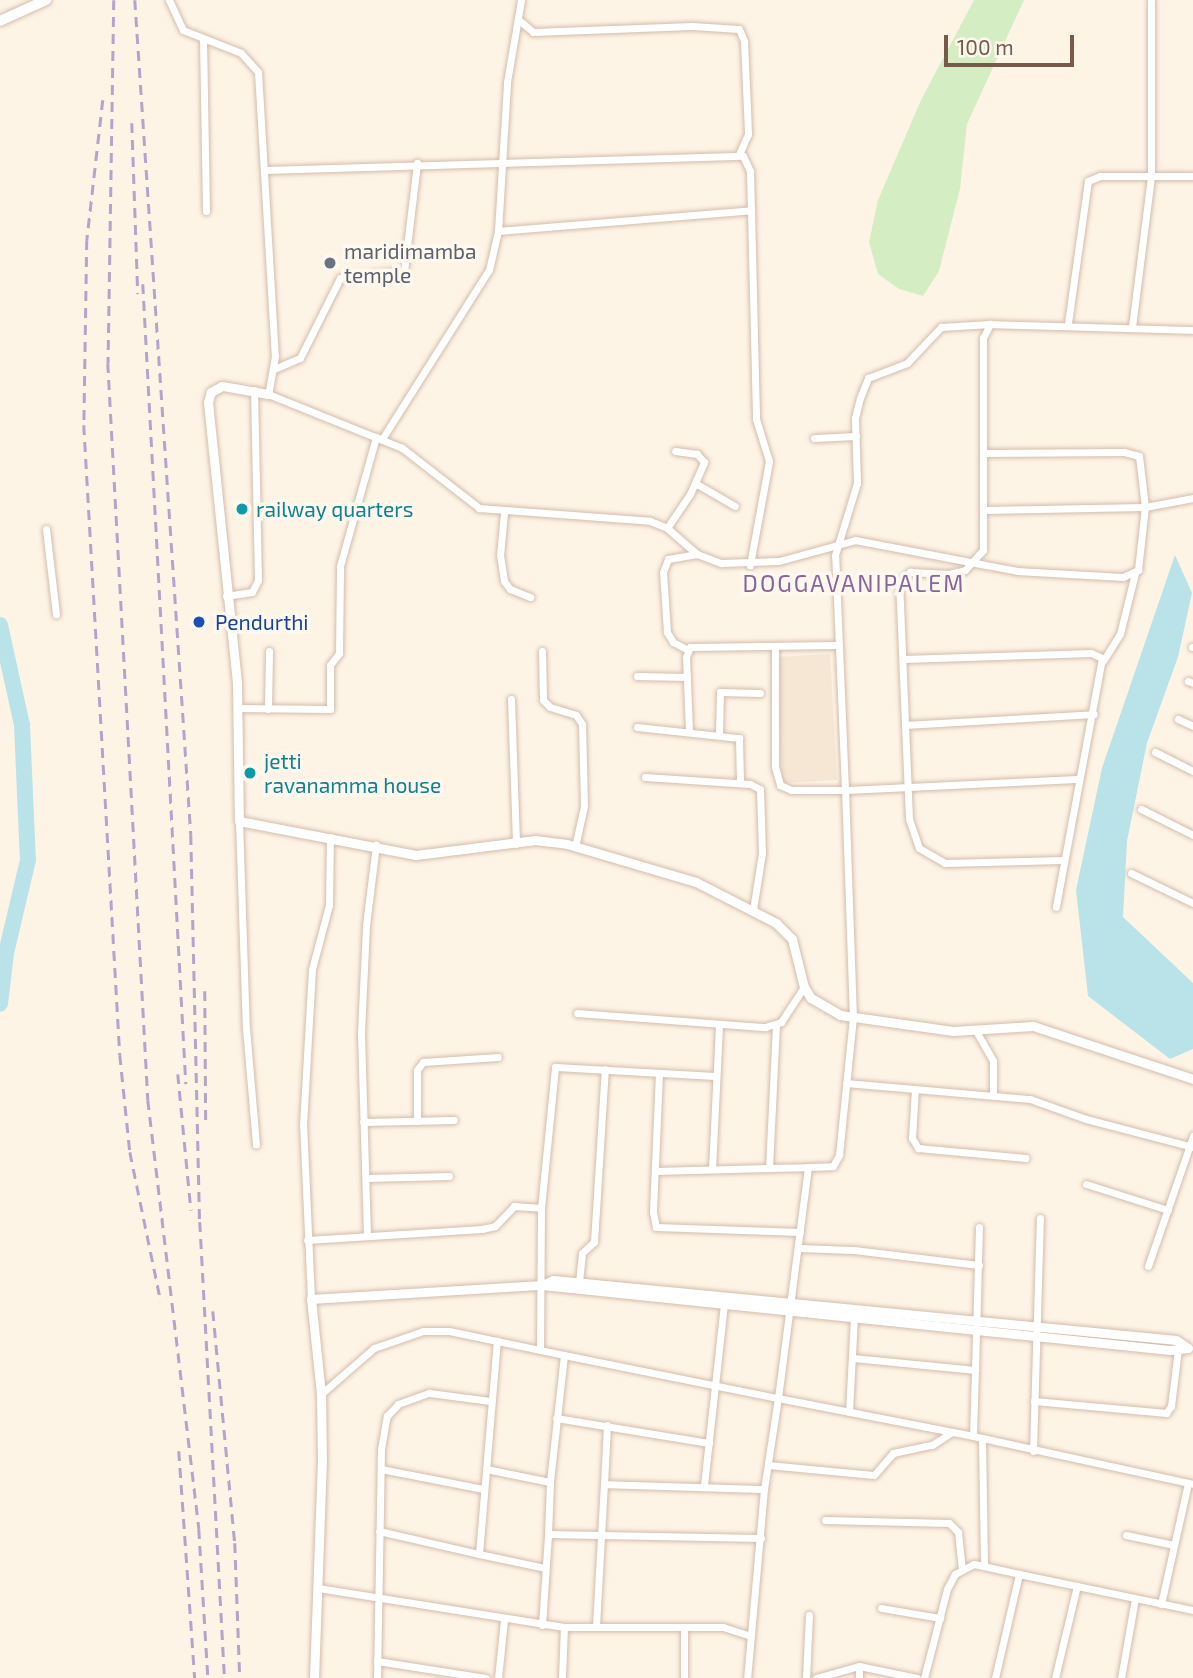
<!DOCTYPE html>
<html>
<head>
<meta charset="utf-8">
<style>
	body { margin:0 }
	#map { position:relative; width:1193px; height:1678px; overflow:hidden; background:#fef4e6; font-family:"Exo 2",sans-serif }
	div>[style] { position:absolute }
	[style*='--x'] { left:calc(var(--x)*1px); top:calc(var(--y)*1px); width:calc(var(--w)*1px); rotate:calc(var(--a)*1deg) }
	.residential>* { inset:0; background:#f6e6d4 }
	.green>* { inset:0; background:#d5edc3 }
	.water>* { inset:0; background:#b9e3e9 }
	.river>* { height:16px; margin:-8px; padding:0 8px; transform-origin:8px; border-radius:8px; background:#b9e3e9 }
	.roads { filter:drop-shadow(0 0 2px #d3bdad) drop-shadow(0 0 2px #d3bdad) }
	.minor>* { height:7px; margin:-3.5px; padding:0 3.5px; transform-origin:3.5px; border-radius:3.5px; background:#fff }
	.tertiary>* { height:9px; margin:-4.5px; padding:0 4.5px; transform-origin:4.5px; border-radius:4.5px; background:#fff }
	.secondary>* { height:10px; margin:-5px; padding:0 5px; transform-origin:5px; border-radius:5px; background:#fff }
	.rail>* { height:2.5px; margin-top:-1.25px; transform-origin:0; background:repeating-linear-gradient(90deg,#b7a3c9 0 10px,transparent 0 17px) }
	.dots>* { width:19px; height:19px; translate:-50% -50%; box-sizing:border-box; border:4px solid #fff8ee; border-radius:50% }
	span { translate:-50% -50%; white-space:nowrap; text-align:center; line-height:1.15; -webkit-text-stroke:7px #fff8ee; paint-order:stroke }
	.worship-label { font-size:21px; color:#5b616d }
	.left { translate:0 -50%; text-align:left }
	.culture-label { font-size:21px; color:#0d838f }
	.transit-label { font-size:21px; color:#164399 }
	.neighbourhood-label { font-size:23px; color:#89649d; letter-spacing:2px }
	.scale { position:absolute; left:944px; top:35px; width:130px; height:32px; box-sizing:border-box; border:4px solid #795949; border-top:0; padding-left:9px; font-size:21px; line-height:24px; white-space:nowrap; color:#795949; -webkit-text-stroke:5px #fff8ee; paint-order:stroke }
</style>
</head>
<body>
<div id="map">
	<div class="residential">
		<div style="clip-path:polygon(830px 654px,837px 780px,782px 783px,776px 657px)"></div>
	</div>
	<div class="green">
		<div style="clip-path:polygon(974px 0,1024px 0,967px 124px,960px 189px,939px 271px,923px 296px,899px 289px,878px 274px,869px 242px,878px 200px,921px 100px)"></div>
	</div>
	<div class="water">
		<div style="clip-path:polygon(1175px 555px,1192px 593px,1178px 657px,1147px 743px,1127px 841px,1123px 917px,1193px 983px,1193px 1049px,1170px 1059px,1088px 996px,1076px 890px,1102px 768px)"></div>
	</div>
	<div class="river">
		<div style="--x:0;--y:625;--w:102;--a:77.6"></div>
		<div style="--x:22;--y:725;--w:135;--a:87.5"></div>
		<div style="--x:28;--y:860;--w:96;--a:103.3"></div>
		<div style="--x:6;--y:953;--w:51;--a:96.7"></div>
	</div>
	<div class="roads">
		<div class="minor">
			<div style="--x:169;--y:0;--w:33;--a:65"></div>
			<div style="--x:183;--y:30;--w:62;--a:21.6"></div>
			<div style="--x:241;--y:53;--w:25;--a:48"></div>
			<div style="--x:258;--y:72;--w:285;--a:86.6"></div>
			<div style="--x:275;--y:356;--w:39;--a:100"></div>
			<div style="--x:268;--y:394;--w:144;--a:21.9"></div>
			<div style="--x:402;--y:448;--w:98;--a:37.9"></div>
			<div style="--x:479;--y:508;--w:171;--a:4.3"></div>
			<div style="--x:650;--y:521;--w:18;--a:22"></div>
			<div style="--x:667;--y:528;--w:40;--a:41"></div>
			<div style="--x:697;--y:554;--w:26;--a:21"></div>
			<div style="--x:721;--y:563;--w:58;--a:-2"></div>
			<div style="--x:779;--y:561;--w:79;--a:-15.4"></div>
			<div style="--x:855;--y:540;--w:165;--a:10.8"></div>
			<div style="--x:1017;--y:571;--w:106;--a:3.2"></div>
			<div style="--x:1123;--y:577;--w:17;--a:-25"></div>
			<div style="--x:1138;--y:570;--w:63;--a:-83.7"></div>
			<div style="--x:1145;--y:507;--w:51;--a:-96.7"></div>
			<div style="--x:1139;--y:456;--w:16;--a:-165"></div>
			<div style="--x:1124;--y:452;--w:141;--a:179.6"></div>
			<div style="--x:520;--y:21;--w:17;--a:40"></div>
			<div style="--x:533;--y:32;--w:159;--a:-2.2"></div>
			<div style="--x:692;--y:26;--w:47;--a:3.7"></div>
			<div style="--x:739;--y:29;--w:13;--a:67"></div>
			<div style="--x:744;--y:41;--w:93;--a:87.5"></div>
			<div style="--x:748;--y:134;--w:22;--a:114"></div>
			<div style="--x:203;--y:39;--w:172;--a:89"></div>
			<div style="--x:265;--y:170;--w:478;--a:-1.7"></div>
			<div style="--x:743;--y:156;--w:17;--a:65"></div>
			<div style="--x:750;--y:171;--w:248;--a:88.6"></div>
			<div style="--x:756;--y:419;--w:44;--a:72.8"></div>
			<div style="--x:769;--y:461;--w:106;--a:100.4"></div>
			<div style="--x:498;--y:231;--w:254;--a:-4.7"></div>
			<div style="--x:1068;--y:323;--w:143;--a:-82"></div>
			<div style="--x:1088;--y:181;--w:13;--a:-23"></div>
			<div style="--x:1100;--y:176;--w:93;--a:0"></div>
			<div style="--x:1132;--y:327;--w:151;--a:-82.8"></div>
			<div style="--x:1151;--y:177;--w:177;--a:-90"></div>
			<div style="--x:274;--y:369;--w:28;--a:-23"></div>
			<div style="--x:300;--y:358;--w:89;--a:-63.4"></div>
			<div style="--x:340;--y:278;--w:64;--a:-6.2"></div>
			<div style="--x:404;--y:271;--w:109;--a:-83.1"></div>
			<div style="--x:814;--y:438;--w:42;--a:-2.7"></div>
			<div style="--x:382;--y:439;--w:200;--a:-57.7"></div>
			<div style="--x:489;--y:270;--w:40;--a:-77"></div>
			<div style="--x:498;--y:231;--w:149;--a:-86.5"></div>
			<div style="--x:507;--y:82;--w:83;--a:-80.3"></div>
			<div style="--x:695;--y:483;--w:46;--a:29.9"></div>
			<div style="--x:984;--y:510;--w:161;--a:-1.1"></div>
			<div style="--x:1145;--y:507;--w:49;--a:-10.6"></div>
			<div style="--x:504;--y:513;--w:42;--a:95.4"></div>
			<div style="--x:500;--y:555;--w:26;--a:81"></div>
			<div style="--x:504;--y:581;--w:10;--a:53"></div>
			<div style="--x:510;--y:589;--w:22;--a:22"></div>
			<div style="--x:667;--y:528;--w:41;--a:-55.9"></div>
			<div style="--x:690;--y:494;--w:35;--a:-66"></div>
			<div style="--x:704;--y:462;--w:11;--a:-131"></div>
			<div style="--x:697;--y:454;--w:22;--a:-172"></div>
			<div style="--x:46;--y:529;--w:86;--a:83.3"></div>
			<div style="--x:226;--y:596;--w:26;--a:-9"></div>
			<div style="--x:252;--y:592;--w:13;--a:-63"></div>
			<div style="--x:258;--y:580;--w:190;--a:-91.2"></div>
			<div style="--x:775;--y:646;--w:121;--a:90"></div>
			<div style="--x:775;--y:767;--w:19;--a:74"></div>
			<div style="--x:780;--y:785;--w:12;--a:24"></div>
			<div style="--x:791;--y:790;--w:54;--a:0"></div>
			<div style="--x:845;--y:790;--w:235;--a:-92.4"></div>
			<div style="--x:835;--y:555;--w:75;--a:-73"></div>
			<div style="--x:857;--y:483;--w:65;--a:-91.8"></div>
			<div style="--x:855;--y:418;--w:21;--a:-76"></div>
			<div style="--x:860;--y:398;--w:22;--a:-68"></div>
			<div style="--x:868;--y:378;--w:42;--a:-21"></div>
			<div style="--x:907;--y:363;--w:50;--a:-46.6"></div>
			<div style="--x:941;--y:327;--w:49;--a:-3.5"></div>
			<div style="--x:1192;--y:647;--w:1;--a:0"></div>
			<div style="--x:688;--y:650;--w:17;--a:-152"></div>
			<div style="--x:673;--y:642;--w:12;--a:-121"></div>
			<div style="--x:667;--y:632;--w:60;--a:-93.8"></div>
			<div style="--x:663;--y:572;--w:14;--a:-69"></div>
			<div style="--x:668;--y:559;--w:29;--a:-10"></div>
			<div style="--x:542;--y:651;--w:49;--a:88.8"></div>
			<div style="--x:543;--y:700;--w:10;--a:45"></div>
			<div style="--x:550;--y:707;--w:27;--a:17"></div>
			<div style="--x:576;--y:715;--w:11;--a:56"></div>
			<div style="--x:582;--y:724;--w:82;--a:88.6"></div>
			<div style="--x:584;--y:806;--w:42;--a:102.4"></div>
			<div style="--x:903;--y:659;--w:188;--a:-1.8"></div>
			<div style="--x:1091;--y:653;--w:12;--a:24"></div>
			<div style="--x:1102;--y:658;--w:253;--a:100.5"></div>
			<div style="--x:1103;--y:661;--w:32;--a:-58"></div>
			<div style="--x:1120;--y:634;--w:63;--a:-76.2"></div>
			<div style="--x:637;--y:676;--w:50;--a:1.1"></div>
			<div style="--x:1188;--y:681;--w:5;--a:22"></div>
			<div style="--x:511;--y:699;--w:145;--a:88"></div>
			<div style="--x:238;--y:708;--w:92;--a:0.6"></div>
			<div style="--x:330;--y:709;--w:44;--a:-90"></div>
			<div style="--x:330;--y:665;--w:15;--a:-53"></div>
			<div style="--x:339;--y:653;--w:87;--a:-89.3"></div>
			<div style="--x:340;--y:566;--w:134;--a:-74.4"></div>
			<div style="--x:268;--y:709;--w:58;--a:-89"></div>
			<div style="--x:1178;--y:719;--w:17;--a:25"></div>
			<div style="--x:905;--y:725;--w:189;--a:-3.3"></div>
			<div style="--x:637;--y:727;--w:103;--a:6.2"></div>
			<div style="--x:739;--y:738;--w:45;--a:88.7"></div>
			<div style="--x:689;--y:731;--w:74;--a:-92.3"></div>
			<div style="--x:686;--y:657;--w:11;--a:-68"></div>
			<div style="--x:690;--y:647;--w:146;--a:-0.8"></div>
			<div style="--x:719;--y:735;--w:43;--a:-88.7"></div>
			<div style="--x:720;--y:692;--w:40;--a:1.4"></div>
			<div style="--x:1155;--y:752;--w:42;--a:26.6"></div>
			<div style="--x:645;--y:777;--w:105;--a:3.8"></div>
			<div style="--x:750;--y:784;--w:11;--a:27"></div>
			<div style="--x:760;--y:789;--w:64;--a:88.2"></div>
			<div style="--x:762;--y:853;--w:58;--a:99"></div>
			<div style="--x:1141;--y:809;--w:58;--a:26.6"></div>
			<div style="--x:239;--y:821;--w:207;--a:88.1"></div>
			<div style="--x:246;--y:1028;--w:117;--a:85.1"></div>
			<div style="--x:1062;--y:860;--w:117;--a:178.5"></div>
			<div style="--x:945;--y:863;--w:30;--a:-150"></div>
			<div style="--x:919;--y:848;--w:31;--a:-109"></div>
			<div style="--x:909;--y:819;--w:236;--a:-92.4"></div>
			<div style="--x:899;--y:583;--w:16;--a:-45"></div>
			<div style="--x:910;--y:572;--w:39;--a:3"></div>
			<div style="--x:949;--y:574;--w:16;--a:-14"></div>
			<div style="--x:965;--y:570;--w:27;--a:-48"></div>
			<div style="--x:983;--y:550;--w:212;--a:-90"></div>
			<div style="--x:983;--y:338;--w:16;--a:-63"></div>
			<div style="--x:990;--y:324;--w:203;--a:1.7"></div>
			<div style="--x:1131;--y:873;--w:69;--a:25.8"></div>
			<div style="--x:577;--y:1013;--w:189;--a:4.3"></div>
			<div style="--x:765;--y:1027;--w:17;--a:-17"></div>
			<div style="--x:781;--y:1022;--w:42;--a:-56.7"></div>
			<div style="--x:776;--y:1025;--w:143;--a:92.8"></div>
			<div style="--x:769;--y:1168;--w:39;--a:-1"></div>
			<div style="--x:976;--y:1031;--w:34;--a:60"></div>
			<div style="--x:993;--y:1061;--w:34;--a:90"></div>
			<div style="--x:659;--y:1073;--w:139;--a:92.5"></div>
			<div style="--x:653;--y:1212;--w:15;--a:79"></div>
			<div style="--x:656;--y:1227;--w:144;--a:2"></div>
			<div style="--x:846;--y:1083;--w:185;--a:5"></div>
			<div style="--x:1030;--y:1099;--w:59;--a:19.7"></div>
			<div style="--x:1086;--y:1119;--w:111;--a:14.7"></div>
			<div style="--x:915;--y:1089;--w:49;--a:93.5"></div>
			<div style="--x:912;--y:1138;--w:12;--a:59"></div>
			<div style="--x:918;--y:1148;--w:108;--a:5.3"></div>
			<div style="--x:417;--y:1121;--w:51;--a:-90"></div>
			<div style="--x:417;--y:1070;--w:10;--a:-53"></div>
			<div style="--x:423;--y:1062;--w:75;--a:-3.8"></div>
			<div style="--x:363;--y:1122;--w:91;--a:-1.3"></div>
			<div style="--x:712;--y:1169;--w:143;--a:-87.2"></div>
			<div style="--x:655;--y:1171;--w:114;--a:-1.5"></div>
			<div style="--x:367;--y:1178;--w:82;--a:-1.4"></div>
			<div style="--x:1086;--y:1184;--w:86;--a:17.6"></div>
			<div style="--x:367;--y:1236;--w:204;--a:-91.7"></div>
			<div style="--x:361;--y:1032;--w:107;--a:-87.3"></div>
			<div style="--x:366;--y:925;--w:81;--a:-82.9"></div>
			<div style="--x:307;--y:1240;--w:175;--a:-3.6"></div>
			<div style="--x:482;--y:1229;--w:13;--a:-13"></div>
			<div style="--x:495;--y:1226;--w:28;--a:-46"></div>
			<div style="--x:514;--y:1206;--w:27;--a:4"></div>
			<div style="--x:799;--y:1248;--w:54;--a:2.1"></div>
			<div style="--x:853;--y:1250;--w:127;--a:6.8"></div>
			<div style="--x:1148;--y:1266;--w:138;--a:-70.9"></div>
			<div style="--x:579;--y:1282;--w:29;--a:-84"></div>
			<div style="--x:582;--y:1253;--w:16;--a:-43"></div>
			<div style="--x:594;--y:1242;--w:173;--a:-86.4"></div>
			<div style="--x:311;--y:1299;--w:174;--a:-92.6"></div>
			<div style="--x:303;--y:1125;--w:156;--a:-86.7"></div>
			<div style="--x:312;--y:969;--w:66;--a:-75.1"></div>
			<div style="--x:329;--y:905;--w:68;--a:-89.2"></div>
			<div style="--x:540;--y:1350;--w:142;--a:-89.6"></div>
			<div style="--x:541;--y:1208;--w:142;--a:-84.3"></div>
			<div style="--x:555;--y:1067;--w:161;--a:3.2"></div>
			<div style="--x:564;--y:1355;--w:218;--a:11.4"></div>
			<div style="--x:778;--y:1398;--w:233;--a:-82.6"></div>
			<div style="--x:808;--y:1167;--w:25;--a:-2"></div>
			<div style="--x:833;--y:1166;--w:13;--a:-61"></div>
			<div style="--x:839;--y:1155;--w:138;--a:-84.2"></div>
			<div style="--x:853;--y:1018;--w:228;--a:-92"></div>
			<div style="--x:845;--y:790;--w:233;--a:-2.7"></div>
			<div style="--x:853;--y:1358;--w:123;--a:5.6"></div>
			<div style="--x:975;--y:1370;--w:143;--a:-88.4"></div>
			<div style="--x:321;--y:1394;--w:70;--a:-41"></div>
			<div style="--x:374;--y:1348;--w:52;--a:-19.1"></div>
			<div style="--x:423;--y:1331;--w:26;--a:0"></div>
			<div style="--x:449;--y:1331;--w:117;--a:11.8"></div>
			<div style="--x:564;--y:1355;--w:128;--a:96.3"></div>
			<div style="--x:1034;--y:1401;--w:133;--a:5.2"></div>
			<div style="--x:1166;--y:1413;--w:9;--a:-54"></div>
			<div style="--x:1171;--y:1406;--w:57;--a:-83"></div>
			<div style="--x:849;--y:1412;--w:94;--a:-87"></div>
			<div style="--x:556;--y:1418;--w:155;--a:9.3"></div>
			<div style="--x:973;--y:1436;--w:225;--a:12.3"></div>
			<div style="--x:982;--y:1438;--w:127;--a:89.1"></div>
			<div style="--x:1033;--y:1451;--w:233;--a:-88.3"></div>
			<div style="--x:768;--y:1465;--w:106;--a:5.4"></div>
			<div style="--x:874;--y:1475;--w:29;--a:-49"></div>
			<div style="--x:893;--y:1453;--w:40;--a:-12"></div>
			<div style="--x:932;--y:1445;--w:24;--a:-33"></div>
			<div style="--x:381;--y:1469;--w:104;--a:11.1"></div>
			<div style="--x:486;--y:1469;--w:65;--a:11.5"></div>
			<div style="--x:550;--y:1482;--w:52;--a:92.2"></div>
			<div style="--x:548;--y:1534;--w:213;--a:1.1"></div>
			<div style="--x:604;--y:1484;--w:59;--a:-87.1"></div>
			<div style="--x:704;--y:1485;--w:183;--a:-83.7"></div>
			<div style="--x:764;--y:1489;--w:92;--a:-81.3"></div>
			<div style="--x:778;--y:1398;--w:199;--a:11"></div>
			<div style="--x:973;--y:1436;--w:66;--a:-88.3"></div>
			<div style="--x:825;--y:1520;--w:124;--a:1.4"></div>
			<div style="--x:949;--y:1523;--w:13;--a:45"></div>
			<div style="--x:958;--y:1532;--w:36;--a:84"></div>
			<div style="--x:379;--y:1531;--w:103;--a:13"></div>
			<div style="--x:479;--y:1554;--w:214;--a:-85.2"></div>
			<div style="--x:1126;--y:1535;--w:49;--a:11.8"></div>
			<div style="--x:479;--y:1554;--w:67;--a:12"></div>
			<div style="--x:318;--y:1588;--w:249;--a:9"></div>
			<div style="--x:1161;--y:1604;--w:124;--a:-77.4"></div>
			<div style="--x:881;--y:1608;--w:60;--a:9.6"></div>
			<div style="--x:542;--y:1625;--w:91;--a:-86.2"></div>
			<div style="--x:596;--y:1626;--w:142;--a:-86.8"></div>
			<div style="--x:604;--y:1484;--w:160;--a:1.8"></div>
			<div style="--x:764;--y:1489;--w:190;--a:95.1"></div>
			<div style="--x:377;--y:1661;--w:110;--a:8.9"></div>
			<div style="--x:377;--y:1678;--w:229;--a:-89"></div>
			<div style="--x:381;--y:1449;--w:34;--a:-80"></div>
			<div style="--x:387;--y:1416;--w:16;--a:-47"></div>
			<div style="--x:398;--y:1404;--w:33;--a:-20"></div>
			<div style="--x:429;--y:1393;--w:62;--a:7.5"></div>
			<div style="--x:498;--y:1678;--w:58;--a:-84.1"></div>
			<div style="--x:562;--y:1678;--w:51;--a:-87.8"></div>
			<div style="--x:564;--y:1627;--w:159;--a:0"></div>
			<div style="--x:723;--y:1627;--w:26;--a:18"></div>
			<div style="--x:684;--y:1678;--w:51;--a:-90"></div>
			<div style="--x:806;--y:1678;--w:63;--a:-87.3"></div>
			<div style="--x:816;--y:1678;--w:45;--a:-15.6"></div>
			<div style="--x:859;--y:1666;--w:59;--a:11.7"></div>
			<div style="--x:859;--y:1678;--w:12;--a:-90"></div>
			<div style="--x:924;--y:1678;--w:92;--a:-75.5"></div>
			<div style="--x:947;--y:1589;--w:17;--a:-62"></div>
			<div style="--x:955;--y:1574;--w:21;--a:-28"></div>
			<div style="--x:974;--y:1564;--w:46;--a:12.5"></div>
			<div style="--x:995;--y:1678;--w:107;--a:-77"></div>
			<div style="--x:1019;--y:1574;--w:178;--a:11.7"></div>
			<div style="--x:1055;--y:1678;--w:95;--a:-76.6"></div>
			<div style="--x:1121;--y:1678;--w:80;--a:-80"></div>
		</div>
		<div class="tertiary">
			<div style="--x:268;--y:394;--w:47;--a:-170.1"></div>
			<div style="--x:222;--y:386;--w:13;--a:151"></div>
			<div style="--x:211;--y:392;--w:10;--a:107"></div>
			<div style="--x:208;--y:402;--w:283;--a:84.1"></div>
			<div style="--x:237;--y:684;--w:137;--a:89.2"></div>
			<div style="--x:239;--y:821;--w:180;--a:10.9"></div>
			<div style="--x:416;--y:855;--w:120;--a:-7.2"></div>
			<div style="--x:535;--y:840;--w:32;--a:7"></div>
			<div style="--x:567;--y:844;--w:134;--a:16.4"></div>
			<div style="--x:696;--y:882;--w:90;--a:27.1"></div>
			<div style="--x:776;--y:923;--w:23;--a:45"></div>
			<div style="--x:792;--y:939;--w:49;--a:76"></div>
			<div style="--x:804;--y:987;--w:13;--a:58"></div>
			<div style="--x:811;--y:998;--w:34;--a:30"></div>
			<div style="--x:840;--y:1015;--w:114;--a:8.1"></div>
			<div style="--x:953;--y:1031;--w:80;--a:-3.6"></div>
			<div style="--x:1033;--y:1026;--w:169;--a:18.3"></div>
			<div style="--x:542;--y:1285;--w:12;--a:-24"></div>
			<div style="--x:553;--y:1280;--w:626;--a:5.5"></div>
			<div style="--x:1176;--y:1340;--w:14;--a:34"></div>
			<div style="--x:314;--y:1678;--w:216;--a:-87.9"></div>
			<div style="--x:322;--y:1462;--w:68;--a:-90.8"></div>
			<div style="--x:321;--y:1394;--w:96;--a:-96"></div>
			<div style="--x:311;--y:1299;--w:231;--a:-3.5"></div>
			<div style="--x:542;--y:1285;--w:631;--a:5.91"></div>
			<div style="--x:1170;--y:1350;--w:18;--a:-6"></div>
		</div>
		<div class="secondary">
			<div style="--x:0;--y:21;--w:51;--a:-24.5"></div>
		</div>
	</div>
	<div class="rail">
		<div style="--x:114;--y:0;--w:363;--a:90.9"></div>
		<div style="--x:108;--y:363;--w:738;--a:86.89"></div>
		<div style="--x:148;--y:1100;--w:432;--a:83.2"></div>
		<div style="--x:199;--y:1529;--w:149;--a:86.5"></div>
		<div style="--x:135;--y:0;--w:837;--a:86.16"></div>
		<div style="--x:191;--y:835;--w:387;--a:88.7"></div>
		<div style="--x:200;--y:1222;--w:457;--a:86.9"></div>
		<div style="--x:103;--y:100;--w:141;--a:96.5"></div>
		<div style="--x:87;--y:240;--w:185;--a:90.9"></div>
		<div style="--x:84;--y:425;--w:631;--a:86.73"></div>
		<div style="--x:120;--y:1055;--w:98;--a:84.1"></div>
		<div style="--x:130;--y:1152;--w:153;--a:78.3"></div>
		<div style="--x:132;--y:123;--w:171;--a:88"></div>
		<div style="--x:143;--y:284;--w:801;--a:86.92"></div>
		<div style="--x:205;--y:991;--w:133;--a:89.6"></div>
		<div style="--x:178;--y:1074;--w:137;--a:84.5"></div>
		<div style="--x:213;--y:1311;--w:233;--a:84.6"></div>
		<div style="--x:235;--y:1543;--w:135;--a:87.9"></div>
		<div style="--x:179;--y:1451;--w:228;--a:86"></div>
	</div>
	<div class="dots">
		<div style="left:330px;top:263px;background:#6b7280"></div>
		<div style="left:242px;top:509px;background:#0f9aa8"></div>
		<div style="left:199px;top:622px;background:#1a4fb4"></div>
		<div style="left:250px;top:773px;background:#0f9aa8"></div>
	</div>
	<div class="worship-label">
		<span class="left" style="left:344px;top:263px">maridimamba<br>temple</span>
	</div>
	<div class="culture-label">
		<span class="left" style="left:256px;top:509px">railway quarters</span>
		<span class="left" style="left:264px;top:773px">jetti<br>ravanamma house</span>
	</div>
	<div class="transit-label">
		<span class="left" style="left:215px;top:622px">Pendurthi</span>
	</div>
	<div class="neighbourhood-label">
		<span style="left:854px;top:583px">DOGGAVANIPALEM</span>
	</div>
	<div class="scale">100 m</div>
</div>
</body>
</html>
